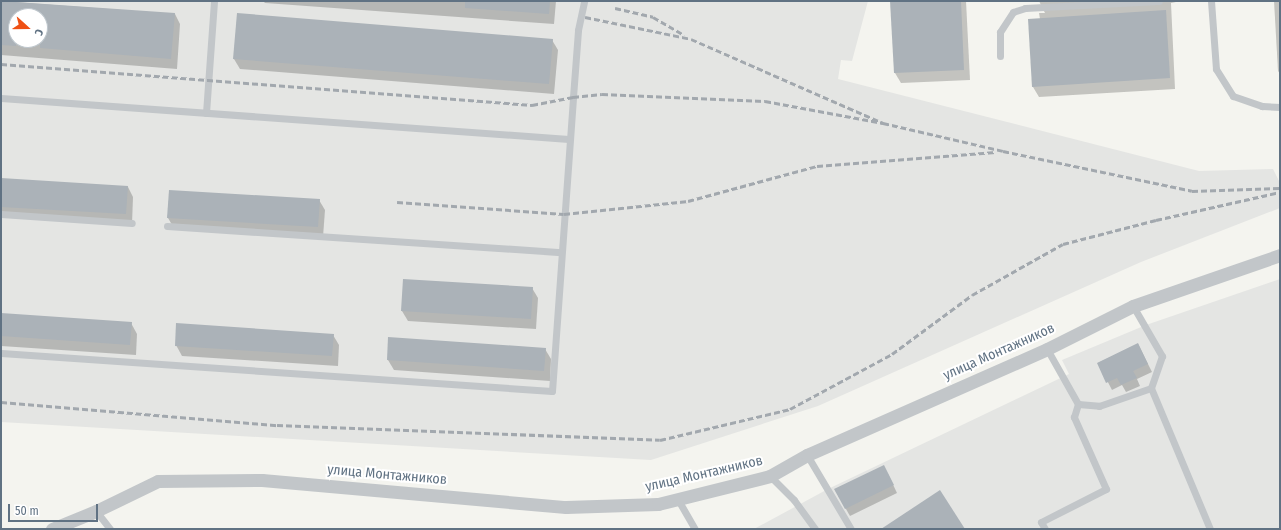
<!DOCTYPE html>
<html>
<head>
<meta charset="utf-8">
<style>
	body { margin:0 }
	#map { position:relative; width:1281px; height:530px; overflow:hidden; background:#f4f4ef; font-family:"Fira Sans Condensed",sans-serif }
	div>[style] { position:absolute }
	[style*='--x'] { left:calc(var(--x)*1px); top:calc(var(--y)*1px); width:calc(var(--w)*1px); rotate:calc(var(--a)*1deg) }
	.built>* { inset:0; background:#e4e5e3 }
	.shadow>* { inset:0; background:#0003 }
	.building>* { inset:0; background:#abb2b8 }
	.lane>* { height:7px; margin:-3.5px; padding:0 3.5px; transform-origin:3.5px; border-radius:3.5px; background:#c2c6c9 }
	.street>* { height:13px; margin:-6.5px; padding:0 6.5px; transform-origin:6.5px; border-radius:6.5px; background:#c2c6c9 }
	.rail>* { height:3px; margin-top:-1.5px; transform-origin:0; background:repeating-linear-gradient(90deg,#a2a8ae 0 6px,transparent 0 9px) }
	span { translate:-50% -50%; white-space:nowrap; text-align:center; line-height:1.15; -webkit-text-stroke:4px #fff; paint-order:stroke }
	.street-label { font-size:14px; color:#607283 }
	.frame { position:absolute; inset:0; border:2px solid #607283; pointer-events:none }
	.north { position:absolute; left:8px; top:8px; width:40px; height:40px; box-sizing:border-box; background:#fff; border:1px solid #bfc7cd; border-radius:50%; rotate:111deg; font-size:11px; font-weight:700; line-height:16px; text-align:center; color:#607283 }
	.north::after { content:''; display:block; margin:auto; width:14px; height:18px; background:#ef5014; clip-path:polygon(50% 0,100% 100%,50% 72%,0 100%) }
	.scale { position:absolute; left:8px; top:504px; width:90px; height:18px; box-sizing:border-box; border:2px solid #607283; border-top:0; padding-left:5px; font-size:12px; line-height:14px; white-space:nowrap; color:#607283; -webkit-text-stroke:3px #fff; paint-order:stroke }
</style>
</head>
<body>
<div id="map">
	<div class="built">
		<div style="clip-path:polygon(evenodd,1px 1px,868px 1px,852px 61px,841px 60px,838px 79px,1199px 171px,1273px 169px,1280px 183px,1280px 208px,1141px 262px,818px 406px,651px 460px,1px 422px,1px 1px,16px 16px,40px 16px,40px 40px,16px 40px,16px 16px)"></div>
		<div style="clip-path:polygon(1280px 279px,1280px 529px,754px 529px,828px 489px,1069px 374px,1062px 360px,1146px 325px)"></div>
	</div>
	<div class="shadow">
		<div style="clip-path:polygon(evenodd,1px 1px,175px 14px,180px 24px,177px 69px,1px 55px,1px 1px,16px 16px,40px 16px,40px 40px,16px 40px,16px 16px)"></div>
		<div style="clip-path:polygon(263px 1px,556px 1px,554px 24px,265px 3px)"></div>
		<div style="clip-path:polygon(891px 1px,966px 1px,970px 80px,901px 83px,895px 73px)"></div>
		<div style="clip-path:polygon(1039px 1px,1181px 1px,1171px 3px,1175px 89px,1039px 97px,1033px 87px,1029px 20px,1040px 19px,1039px 13px,1045px 13px)"></div>
		<div style="clip-path:polygon(1274px 1px,1280px 1px,1280px 74px,1278px 71px)"></div>
		<div style="clip-path:polygon(552px 40px,558px 50px,554px 94px,240px 69px,234px 59px)"></div>
		<div style="clip-path:polygon(1px 179px,128px 187px,133px 197px,132px 224px,1px 216px)"></div>
		<div style="clip-path:polygon(319px 200px,325px 210px,323px 237px,174px 228px,168px 218px)"></div>
		<div style="clip-path:polygon(404px 280px,532px 288px,538px 298px,536px 329px,408px 321px,402px 311px)"></div>
		<div style="clip-path:polygon(1px 314px,131px 323px,137px 334px,136px 355px,1px 346px)"></div>
		<div style="clip-path:polygon(333px 335px,339px 345px,338px 366px,182px 356px,176px 345px)"></div>
		<div style="clip-path:polygon(1138px 344px,1152px 372px,1137px 379px,1140px 386px,1126px 392px,1122px 385px,1112px 390px,1098px 363px)"></div>
		<div style="clip-path:polygon(545px 349px,551px 359px,550px 381px,394px 370px,388px 360px)"></div>
		<div style="clip-path:polygon(888px 474px,897px 493px,850px 516px,835px 490px)"></div>
	</div>
	<div class="building">
		<div style="clip-path:polygon(1px 1px,175px 13px,171px 59px,40px 48px,40px 16px,16px 16px,16px 46px,1px 45px)"></div>
		<div style="clip-path:polygon(465px 1px,550px 1px,549px 14px,465px 8px)"></div>
		<div style="clip-path:polygon(890px 1px,961px 1px,964px 70px,894px 73px)"></div>
		<div style="clip-path:polygon(1166px 10px,1170px 78px,1032px 87px,1028px 19px)"></div>
		<div style="clip-path:polygon(237px 13px,553px 39px,549px 84px,233px 59px)"></div>
		<div style="clip-path:polygon(1px 178px,128px 186px,126px 214px,1px 207px)"></div>
		<div style="clip-path:polygon(169px 190px,320px 199px,318px 227px,167px 218px)"></div>
		<div style="clip-path:polygon(403px 279px,533px 287px,531px 319px,401px 311px)"></div>
		<div style="clip-path:polygon(1px 313px,132px 322px,130px 345px,1px 336px)"></div>
		<div style="clip-path:polygon(176px 323px,334px 334px,332px 356px,175px 346px)"></div>
		<div style="clip-path:polygon(388px 337px,546px 348px,544px 371px,387px 360px)"></div>
		<div style="clip-path:polygon(1138px 343px,1148px 364px,1133px 371px,1137px 378px,1121px 385px,1117px 378px,1106px 383px,1097px 363px)"></div>
		<div style="clip-path:polygon(884px 465px,894px 485px,845px 509px,834px 489px)"></div>
		<div style="clip-path:polygon(940px 490px,965px 529px,881px 529px)"></div>
	</div>
	<div class="lane">
		<div style="--x:1211;--y:1;--w:68;--a:85.8"></div>
		<div style="--x:1216;--y:69;--w:32;--a:58"></div>
		<div style="--x:1233;--y:96;--w:31;--a:19"></div>
		<div style="--x:1262;--y:106;--w:18;--a:3"></div>
		<div style="--x:1000;--y:56;--w:24;--a:-90"></div>
		<div style="--x:1000;--y:32;--w:24;--a:-57"></div>
		<div style="--x:1013;--y:12;--w:13;--a:-18"></div>
		<div style="--x:1025;--y:8;--w:134;--a:-3"></div>
		<div style="--x:1;--y:98;--w:569;--a:4.13"></div>
		<div style="--x:206;--y:113;--w:112;--a:-85.9"></div>
		<div style="--x:1;--y:214;--w:131;--a:3.9"></div>
		<div style="--x:167;--y:226;--w:395;--a:3.8"></div>
		<div style="--x:1133;--y:306;--w:58;--a:59.9"></div>
		<div style="--x:1162;--y:356;--w:34;--a:109"></div>
		<div style="--x:1151;--y:388;--w:153;--a:67.3"></div>
		<div style="--x:1;--y:353;--w:552;--a:3.95"></div>
		<div style="--x:552;--y:391;--w:295;--a:-85.9"></div>
		<div style="--x:573;--y:97;--w:67;--a:-85.7"></div>
		<div style="--x:578;--y:30;--w:30;--a:-78"></div>
		<div style="--x:1078;--y:404;--w:21;--a:5"></div>
		<div style="--x:1099;--y:406;--w:55;--a:-19.1"></div>
		<div style="--x:807;--y:455;--w:86;--a:59.3"></div>
		<div style="--x:770;--y:476;--w:34;--a:45"></div>
		<div style="--x:794;--y:500;--w:36;--a:54"></div>
		<div style="--x:677;--y:498;--w:36;--a:60"></div>
		<div style="--x:96;--y:511;--w:23;--a:52"></div>
		<div style="--x:1045;--y:529;--w:8;--a:-120"></div>
		<div style="--x:1041;--y:522;--w:73;--a:-26.9"></div>
		<div style="--x:1106;--y:489;--w:79;--a:-114"></div>
		<div style="--x:1074;--y:417;--w:14;--a:-73"></div>
		<div style="--x:1078;--y:404;--w:63;--a:-119.4"></div>
	</div>
	<div class="street">
		<div style="--x:52;--y:529;--w:48;--a:-22.2"></div>
		<div style="--x:96;--y:511;--w:69;--a:-25.8"></div>
		<div style="--x:158;--y:481;--w:104;--a:-0.6"></div>
		<div style="--x:262;--y:480;--w:305;--a:5.1"></div>
		<div style="--x:566;--y:507;--w:92;--a:-1.9"></div>
		<div style="--x:658;--y:504;--w:115;--a:-14"></div>
		<div style="--x:770;--y:476;--w:43;--a:-29.6"></div>
		<div style="--x:807;--y:455;--w:262;--a:-23.8"></div>
		<div style="--x:1047;--y:349;--w:96;--a:-26.6"></div>
		<div style="--x:1133;--y:306;--w:156;--a:-19.1"></div>
	</div>
	<div class="rail">
		<div style="--x:615;--y:8;--w:39;--a:13"></div>
		<div style="--x:653;--y:17;--w:36;--a:30"></div>
		<div style="--x:585;--y:17;--w:108;--a:11.7"></div>
		<div style="--x:691;--y:39;--w:210;--a:23.6"></div>
		<div style="--x:883;--y:123;--w:123;--a:13.1"></div>
		<div style="--x:1003;--y:151;--w:193;--a:11.9"></div>
		<div style="--x:1192;--y:191;--w:88;--a:-2"></div>
		<div style="--x:1;--y:64;--w:533;--a:4.42"></div>
		<div style="--x:532;--y:105;--w:42;--a:-11"></div>
		<div style="--x:573;--y:97;--w:29;--a:-6"></div>
		<div style="--x:602;--y:94;--w:163;--a:2.5"></div>
		<div style="--x:765;--y:101;--w:120;--a:10.6"></div>
		<div style="--x:397;--y:202;--w:167;--a:4.1"></div>
		<div style="--x:564;--y:214;--w:125;--a:-6"></div>
		<div style="--x:688;--y:201;--w:134;--a:-15.2"></div>
		<div style="--x:817;--y:166;--w:179;--a:-4.5"></div>
		<div style="--x:1;--y:402;--w:277;--a:4.8"></div>
		<div style="--x:277;--y:425;--w:383;--a:2.2"></div>
		<div style="--x:660;--y:440;--w:134;--a:-13.4"></div>
		<div style="--x:790;--y:409;--w:116;--a:-28.3"></div>
		<div style="--x:892;--y:354;--w:99;--a:-36.4"></div>
		<div style="--x:972;--y:295;--w:104;--a:-29.3"></div>
		<div style="--x:1063;--y:244;--w:96;--a:-14.5"></div>
		<div style="--x:1156;--y:220;--w:127;--a:-12.7"></div>
	</div>
	<div class="street-label">
		<span style="left:999px;top:352px;rotate:-24deg">улица Монтажников</span>
		<span style="left:704px;top:474px;rotate:-13deg">улица Монтажников</span>
		<span style="left:387px;top:475px;rotate:5deg">улица Монтажников</span>
	</div>
	<div class="frame"></div>
	<div class="north">С</div>
	<div class="scale">50 m</div>
</div>
</body>
</html>
